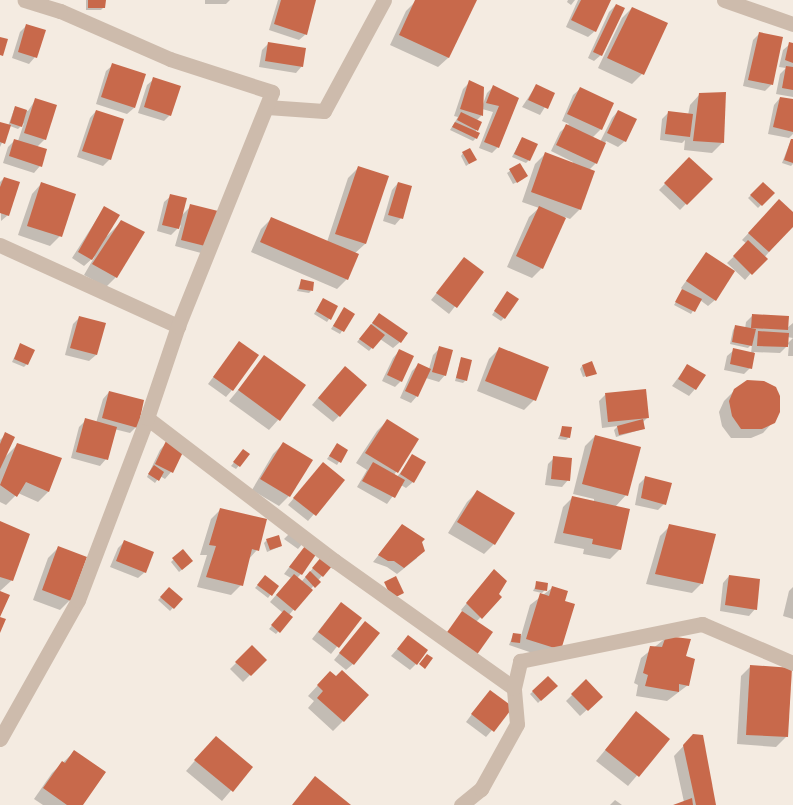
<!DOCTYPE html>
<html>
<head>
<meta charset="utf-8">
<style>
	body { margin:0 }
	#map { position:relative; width:793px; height:805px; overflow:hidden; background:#f4ebe1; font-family:"Titillium Web",sans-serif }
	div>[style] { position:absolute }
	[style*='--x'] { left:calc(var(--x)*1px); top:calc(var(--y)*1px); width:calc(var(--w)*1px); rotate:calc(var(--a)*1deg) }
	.shadow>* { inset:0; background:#0003 }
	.building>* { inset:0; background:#c8694b }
	.minor>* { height:15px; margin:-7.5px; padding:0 7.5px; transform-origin:7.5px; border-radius:7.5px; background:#cdbbac }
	span { translate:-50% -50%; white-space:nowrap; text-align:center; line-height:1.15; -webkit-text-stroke:5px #fbf5ee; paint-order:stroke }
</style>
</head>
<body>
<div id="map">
	<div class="shadow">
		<div style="clip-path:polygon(86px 0,104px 0,104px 7px,101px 10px,86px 10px)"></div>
		<div style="clip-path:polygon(205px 0,230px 0,226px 4px,205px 4px)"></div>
		<div style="clip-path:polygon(278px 0,315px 0,306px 34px,299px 40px,269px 30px)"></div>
		<div style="clip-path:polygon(475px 0,448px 58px,438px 67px,390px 45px,406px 11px,416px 1px)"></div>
		<div style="clip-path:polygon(568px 0,575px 0,571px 5px,567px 2px)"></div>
		<div style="clip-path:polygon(578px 0,609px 0,595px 31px,588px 37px,566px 27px)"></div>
		<div style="clip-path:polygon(616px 5px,601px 55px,594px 61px,588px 58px,609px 12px)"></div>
		<div style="clip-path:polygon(632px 8px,666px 24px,642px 74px,632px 84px,598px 68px,622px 18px)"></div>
		<div style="clip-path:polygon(27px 25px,35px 57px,29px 64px,12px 58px,20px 32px)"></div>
		<div style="clip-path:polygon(759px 34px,782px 39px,771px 85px,765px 91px,743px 86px,753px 40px)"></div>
		<div style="clip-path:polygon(268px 44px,302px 66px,296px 73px,259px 67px,262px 50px)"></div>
		<div style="clip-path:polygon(790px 44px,793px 45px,793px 97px,776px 94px,780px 74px,786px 68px,779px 67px,783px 50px)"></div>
		<div style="clip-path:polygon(113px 65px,134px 108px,127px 114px,96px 104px,106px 71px)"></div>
		<div style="clip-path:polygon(154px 79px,170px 115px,164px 121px,138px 113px,147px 85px)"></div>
		<div style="clip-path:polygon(470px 82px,483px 104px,487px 93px,493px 87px,517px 99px,498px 147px,492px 153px,479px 148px,493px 112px,482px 109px,481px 116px,476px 121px,476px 138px,473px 141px,450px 130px,458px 117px,454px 116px,463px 89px)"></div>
		<div style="clip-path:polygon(536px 86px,553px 94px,540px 115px,522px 107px)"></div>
		<div style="clip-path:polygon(580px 89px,601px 129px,592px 138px,600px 142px,612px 118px,618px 111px,625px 141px,618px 147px,606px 141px,596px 163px,589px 170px,580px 209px,570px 219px,565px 217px,542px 268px,532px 278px,507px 267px,529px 217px,539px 208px,522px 202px,535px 164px,545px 154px,572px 164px,573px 162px,551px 151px,560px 132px,569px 124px,562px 121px,573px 95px)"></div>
		<div style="clip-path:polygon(700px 94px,722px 143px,712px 153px,684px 150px,685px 140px,682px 143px,660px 140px,662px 119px,669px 112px,688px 115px,690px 105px)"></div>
		<div style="clip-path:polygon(780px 98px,793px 101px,793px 134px,789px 138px,768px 134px,774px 105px)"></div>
		<div style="clip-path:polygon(36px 99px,45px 139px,37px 147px,40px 166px,34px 173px,3px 163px,8px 147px,15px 140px,18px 141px,24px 123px,18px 129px,10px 126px,0 147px,0 124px,8px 126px,15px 107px,28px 111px)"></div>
		<div style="clip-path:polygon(96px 111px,110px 159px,103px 166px,77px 157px,90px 118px)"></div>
		<div style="clip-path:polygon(522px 138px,529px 160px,526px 163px,512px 157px)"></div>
		<div style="clip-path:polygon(791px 140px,793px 164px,791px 166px,782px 163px)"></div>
		<div style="clip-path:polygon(463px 153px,475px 160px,466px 166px,461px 156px)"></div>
		<div style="clip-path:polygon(689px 159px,710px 179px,680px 210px,659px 190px)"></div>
		<div style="clip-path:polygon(519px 165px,523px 179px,513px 184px,507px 173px)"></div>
		<div style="clip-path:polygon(358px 168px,365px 244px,354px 254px,347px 279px,337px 289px,251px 252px,261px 229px,271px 219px,327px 242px,348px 178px)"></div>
		<div style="clip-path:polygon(4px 178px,8px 215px,1px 221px,0 182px)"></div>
		<div style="clip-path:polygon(398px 183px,401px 218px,395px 225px,383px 221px,392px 190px)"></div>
		<div style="clip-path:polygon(41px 184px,60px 236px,50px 246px,18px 235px,32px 194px)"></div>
		<div style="clip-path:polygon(763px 184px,773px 193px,758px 208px,748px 198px)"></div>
		<div style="clip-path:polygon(171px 196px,181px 216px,191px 206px,216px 212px,201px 253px,175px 246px,181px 225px,171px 235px,157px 231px,164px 202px)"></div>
		<div style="clip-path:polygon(779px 201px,793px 214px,793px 224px,745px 280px,727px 263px,747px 244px,742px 240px)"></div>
		<div style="clip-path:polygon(104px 208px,107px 236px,122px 221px,116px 277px,106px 287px,84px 275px,95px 256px,84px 266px,72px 258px)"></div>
		<div style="clip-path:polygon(706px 254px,715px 300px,708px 306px,700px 300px,691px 314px,674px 305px,683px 290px,681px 288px)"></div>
		<div style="clip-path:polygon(464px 259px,482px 272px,449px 314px,431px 300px)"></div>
		<div style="clip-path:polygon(301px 281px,311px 291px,309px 293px,297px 291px)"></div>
		<div style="clip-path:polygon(505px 296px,504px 318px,501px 321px,492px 315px)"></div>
		<div style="clip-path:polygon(321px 302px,329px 319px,327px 322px,314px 314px)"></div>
		<div style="clip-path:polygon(344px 309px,342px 331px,340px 334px,331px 329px)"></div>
		<div style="clip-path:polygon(379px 315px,400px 342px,393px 348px,380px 339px,369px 351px,357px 342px)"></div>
		<div style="clip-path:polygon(752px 316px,787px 328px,793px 323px,793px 338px,787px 337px,787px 344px,793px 338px,793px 356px,788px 356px,789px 344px,780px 353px,754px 352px,750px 368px,744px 374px,724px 370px,727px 356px,734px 350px,751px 354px,752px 344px,748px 348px,730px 344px,733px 330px,735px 327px,745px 329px,746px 322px)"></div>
		<div style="clip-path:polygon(79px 318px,96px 355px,89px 361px,65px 355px,73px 324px)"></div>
		<div style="clip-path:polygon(239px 343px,232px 390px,226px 397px,208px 384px)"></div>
		<div style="clip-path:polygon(20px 345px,27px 364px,24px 367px,12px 362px)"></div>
		<div style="clip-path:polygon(440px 348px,445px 375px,439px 382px,426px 378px,417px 396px,411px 403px,400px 398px,412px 371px,418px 365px,429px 369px,433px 355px)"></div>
		<div style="clip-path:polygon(499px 349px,534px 400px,524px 410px,477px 391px,489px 359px)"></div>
		<div style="clip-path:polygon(399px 351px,401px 381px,395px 387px,382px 381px,393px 358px)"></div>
		<div style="clip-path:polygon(265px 357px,278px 420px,269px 430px,229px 401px)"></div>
		<div style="clip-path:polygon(461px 359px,466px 380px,463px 383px,455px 381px)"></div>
		<div style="clip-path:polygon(582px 366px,594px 373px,583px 377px,580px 369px)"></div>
		<div style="clip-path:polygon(687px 366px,695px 389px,689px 396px,672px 386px)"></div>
		<div style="clip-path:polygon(338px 374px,339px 416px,333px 422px,312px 405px)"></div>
		<div style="clip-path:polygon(735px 390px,773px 422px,763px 433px,751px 438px,731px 438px,722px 426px,719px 412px,724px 401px)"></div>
		<div style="clip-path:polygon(109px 392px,136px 427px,130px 433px,114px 429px,106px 459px,100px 466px,71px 458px,79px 427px,86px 420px,96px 423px,103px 399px)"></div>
		<div style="clip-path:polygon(605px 395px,648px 417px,642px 423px,643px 429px,616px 437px,614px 430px,618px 426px,602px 428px,599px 401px)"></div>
		<div style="clip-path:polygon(387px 421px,417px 440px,394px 475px,397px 477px,413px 456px,413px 482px,406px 488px,401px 485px,387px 504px,357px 487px,367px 470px,356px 463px,377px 431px)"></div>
		<div style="clip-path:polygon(563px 427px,569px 437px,566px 440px,558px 439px)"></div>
		<div style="clip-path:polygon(6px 434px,4px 458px,18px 444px,60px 459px,48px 492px,38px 502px,18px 493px,6px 505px,0 502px,0 440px)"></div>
		<div style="clip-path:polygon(595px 436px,626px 495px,615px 507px,620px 549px,610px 559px,583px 554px,584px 549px,554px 543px,563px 507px,573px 497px,594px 502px,594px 499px,573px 494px,585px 446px)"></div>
		<div style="clip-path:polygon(166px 443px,182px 451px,171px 472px,165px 479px,160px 476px,155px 483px,147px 477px,160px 450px)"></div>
		<div style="clip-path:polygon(283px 444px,289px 496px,279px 506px,252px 490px,273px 454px)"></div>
		<div style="clip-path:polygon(337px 445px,346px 450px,337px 465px,327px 459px)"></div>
		<div style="clip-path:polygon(241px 454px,248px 455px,236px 469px,231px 466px)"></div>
		<div style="clip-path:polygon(554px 458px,568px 480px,562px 487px,545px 485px,548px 464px)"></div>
		<div style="clip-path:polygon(317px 471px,343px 480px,308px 521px,288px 505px)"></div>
		<div style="clip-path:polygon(645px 478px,664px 504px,658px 510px,635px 505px,639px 484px)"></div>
		<div style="clip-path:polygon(477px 492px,494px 544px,484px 554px,448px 533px,467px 502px)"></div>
		<div style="clip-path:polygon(221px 509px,257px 550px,248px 560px,241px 585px,231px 595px,197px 587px,207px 555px,200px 555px,211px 519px)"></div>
		<div style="clip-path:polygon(0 522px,12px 580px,0 591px)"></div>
		<div style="clip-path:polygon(402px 526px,420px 542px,417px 558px,397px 574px,387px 567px,373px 562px)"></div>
		<div style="clip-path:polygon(670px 526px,702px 583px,692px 593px,646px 584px,660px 536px)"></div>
		<div style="clip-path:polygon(290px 533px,303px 543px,298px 549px,284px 539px)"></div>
		<div style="clip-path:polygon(267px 540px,281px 546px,267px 552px,264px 543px)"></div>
		<div style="clip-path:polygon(124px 542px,145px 572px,138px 578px,110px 567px,118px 548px)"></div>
		<div style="clip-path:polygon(58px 548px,70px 600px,60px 610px,33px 600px,48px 558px)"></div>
		<div style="clip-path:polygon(183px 551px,189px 564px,179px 572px,171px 562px)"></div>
		<div style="clip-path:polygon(299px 554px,301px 574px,297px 578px,301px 582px,322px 558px,331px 565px,289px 615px,291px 617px,276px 634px,269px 629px,283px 613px,270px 602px,291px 578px,284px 574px)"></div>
		<div style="clip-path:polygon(729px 576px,755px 609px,749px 616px,720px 611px,723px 583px)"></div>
		<div style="clip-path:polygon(488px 578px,500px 597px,476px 622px,440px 642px,463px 612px,461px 610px)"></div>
		<div style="clip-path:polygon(262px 580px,277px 586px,268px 598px,255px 588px)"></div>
		<div style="clip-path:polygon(537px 583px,545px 590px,542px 593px,533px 591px)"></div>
		<div style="clip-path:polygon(793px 587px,793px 619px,783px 616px,789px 591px)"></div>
		<div style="clip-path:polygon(552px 588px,566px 592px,550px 659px,509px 645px,513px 635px,521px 636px,530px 605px)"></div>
		<div style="clip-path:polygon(169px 589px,181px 599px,170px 611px,158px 600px)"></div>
		<div style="clip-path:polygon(335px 610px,360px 618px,331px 654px,312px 639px)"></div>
		<div style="clip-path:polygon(359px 629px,353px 664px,346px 670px,334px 660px)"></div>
		<div style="clip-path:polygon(408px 637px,416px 664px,410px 670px,391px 656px)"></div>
		<div style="clip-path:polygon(667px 637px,684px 657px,688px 685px,667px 701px,636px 696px,638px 685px,634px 683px,641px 658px)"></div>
		<div style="clip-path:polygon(252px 647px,265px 660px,243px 682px,230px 669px)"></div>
		<div style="clip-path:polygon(751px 666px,786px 737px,776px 747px,737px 744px,741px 676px)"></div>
		<div style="clip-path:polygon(548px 678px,555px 686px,538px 703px,530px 694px)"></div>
		<div style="clip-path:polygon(586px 681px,601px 697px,580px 716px,566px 701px)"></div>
		<div style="clip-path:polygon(320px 683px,343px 721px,333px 731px,308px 708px,314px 701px,308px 696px)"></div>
		<div style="clip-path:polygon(484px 698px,511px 708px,486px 737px,466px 722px)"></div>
		<div style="clip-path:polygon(636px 713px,668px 739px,628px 786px,596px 761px)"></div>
		<div style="clip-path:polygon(693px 736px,714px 805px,677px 805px,684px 802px,674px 756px)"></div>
		<div style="clip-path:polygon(206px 748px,251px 767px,222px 801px,186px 771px)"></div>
		<div style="clip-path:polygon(74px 752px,81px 805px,43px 805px,34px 799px,52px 773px)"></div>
		<div style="clip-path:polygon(615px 800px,622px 805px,610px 805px)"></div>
	</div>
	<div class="building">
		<div style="clip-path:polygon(88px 0,106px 0,105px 8px,88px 8px)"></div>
		<div style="clip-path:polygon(281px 0,316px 0,307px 35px,274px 24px)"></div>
		<div style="clip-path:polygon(415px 0,477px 0,449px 58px,399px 35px)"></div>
		<div style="clip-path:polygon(581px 0,611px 0,596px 32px,571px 20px)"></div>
		<div style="clip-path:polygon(616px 4px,625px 8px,602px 56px,593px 52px)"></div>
		<div style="clip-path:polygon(632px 7px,668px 23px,644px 75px,607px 58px)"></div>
		<div style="clip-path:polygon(26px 24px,46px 30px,37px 58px,18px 52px)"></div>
		<div style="clip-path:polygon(759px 32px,783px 37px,773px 85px,748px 80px)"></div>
		<div style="clip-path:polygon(0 37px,8px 39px,3px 56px,0 55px)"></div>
		<div style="clip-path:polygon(268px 42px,306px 48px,303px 67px,265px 61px)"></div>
		<div style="clip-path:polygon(789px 42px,793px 43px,793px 63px,785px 60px)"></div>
		<div style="clip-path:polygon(112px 63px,146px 74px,135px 108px,101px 97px)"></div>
		<div style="clip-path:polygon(786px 66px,793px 67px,793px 90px,782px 88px)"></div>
		<div style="clip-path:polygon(153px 77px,181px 86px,171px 116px,144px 107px)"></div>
		<div style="clip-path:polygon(469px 80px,484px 87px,483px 116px,460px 109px)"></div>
		<div style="clip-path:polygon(536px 84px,555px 93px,548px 109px,528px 100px)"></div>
		<div style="clip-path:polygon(493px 85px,519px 98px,499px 148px,484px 142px,499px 106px,486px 103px)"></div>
		<div style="clip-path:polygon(580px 87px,614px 103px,602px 130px,567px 114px)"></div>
		<div style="clip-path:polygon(726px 92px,724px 143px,693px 141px,699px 93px)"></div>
		<div style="clip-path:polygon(780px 97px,793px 99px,793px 132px,773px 127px)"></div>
		<div style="clip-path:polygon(35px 98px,57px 105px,46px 140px,24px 133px)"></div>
		<div style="clip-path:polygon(15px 106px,27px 110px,22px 127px,10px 123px)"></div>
		<div style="clip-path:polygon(96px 110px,124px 119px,111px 160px,82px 151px)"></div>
		<div style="clip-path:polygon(618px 110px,637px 119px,626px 142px,607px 133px)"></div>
		<div style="clip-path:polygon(668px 111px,693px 114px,690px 137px,665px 134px)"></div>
		<div style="clip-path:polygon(461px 112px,482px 122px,478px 131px,457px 120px)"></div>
		<div style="clip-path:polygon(0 122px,11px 125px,5px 144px,0 142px)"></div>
		<div style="clip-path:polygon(455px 122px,480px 133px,477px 139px,452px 127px)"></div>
		<div style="clip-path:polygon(566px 124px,606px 143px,597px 164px,556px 145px)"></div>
		<div style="clip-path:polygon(522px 137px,538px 144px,530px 161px,514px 154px)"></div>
		<div style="clip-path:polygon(14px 139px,47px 149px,42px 167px,9px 156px)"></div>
		<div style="clip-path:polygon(791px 139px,793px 139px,793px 163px,784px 160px)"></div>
		<div style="clip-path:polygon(470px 148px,477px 160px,469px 164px,462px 152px)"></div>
		<div style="clip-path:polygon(545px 152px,595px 171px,581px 210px,531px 192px)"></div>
		<div style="clip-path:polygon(689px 157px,713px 179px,687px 205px,664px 183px)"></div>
		<div style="clip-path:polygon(520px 163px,528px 176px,517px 183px,509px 169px)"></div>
		<div style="clip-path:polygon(358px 166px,389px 176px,366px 244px,335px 234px)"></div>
		<div style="clip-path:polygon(4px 177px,20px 182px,9px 216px,0 213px,0 187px)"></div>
		<div style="clip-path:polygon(41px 182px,76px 194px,62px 237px,27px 226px)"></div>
		<div style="clip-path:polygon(398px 182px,412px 186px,403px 219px,388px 215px)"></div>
		<div style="clip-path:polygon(763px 182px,775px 193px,762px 206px,750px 195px)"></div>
		<div style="clip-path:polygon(170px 194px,187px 198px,179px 229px,162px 225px)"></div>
		<div style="clip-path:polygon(779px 199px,793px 212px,793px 227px,769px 252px,748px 233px)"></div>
		<div style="clip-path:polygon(190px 204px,218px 211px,209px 247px,181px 240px)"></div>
		<div style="clip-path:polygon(104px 206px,120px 215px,92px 260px,78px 252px)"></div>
		<div style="clip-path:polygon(539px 206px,566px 218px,543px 269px,516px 256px)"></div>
		<div style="clip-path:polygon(271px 217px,359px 254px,348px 280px,260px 242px)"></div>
		<div style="clip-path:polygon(121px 220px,145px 232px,117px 278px,92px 264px)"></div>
		<div style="clip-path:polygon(748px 240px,768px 259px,752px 275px,733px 256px)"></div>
		<div style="clip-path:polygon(706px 252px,735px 271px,716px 301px,686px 281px)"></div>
		<div style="clip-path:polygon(464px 257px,484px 272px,457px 308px,436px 293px)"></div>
		<div style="clip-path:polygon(301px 279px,314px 282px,313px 291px,299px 289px)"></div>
		<div style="clip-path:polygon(682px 289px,702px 299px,695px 312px,675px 302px)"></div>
		<div style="clip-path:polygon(507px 291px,519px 299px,505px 319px,494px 311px)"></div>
		<div style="clip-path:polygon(323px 298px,338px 306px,331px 320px,316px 311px)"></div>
		<div style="clip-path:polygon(344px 307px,355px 314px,344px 332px,333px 326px)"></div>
		<div style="clip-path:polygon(379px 313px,408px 333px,401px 343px,372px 323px)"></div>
		<div style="clip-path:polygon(752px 314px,789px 316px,788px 330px,751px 328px)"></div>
		<div style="clip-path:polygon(79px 316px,106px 323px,97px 355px,70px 348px)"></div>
		<div style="clip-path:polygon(371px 324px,385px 335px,373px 349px,359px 339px)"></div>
		<div style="clip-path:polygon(735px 325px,756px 329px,752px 346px,732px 342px)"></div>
		<div style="clip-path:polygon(758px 331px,789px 333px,788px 347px,757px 346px)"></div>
		<div style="clip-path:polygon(239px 341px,259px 355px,233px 391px,213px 377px)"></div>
		<div style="clip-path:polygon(20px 343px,35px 350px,28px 365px,14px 359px)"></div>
		<div style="clip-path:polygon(439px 346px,453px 350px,446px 376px,432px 372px)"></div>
		<div style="clip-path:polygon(499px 347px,549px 367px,536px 401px,485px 381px)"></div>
		<div style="clip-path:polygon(733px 348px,755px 353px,752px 369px,730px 364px)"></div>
		<div style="clip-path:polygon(399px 349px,414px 356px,402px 382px,387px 375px)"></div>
		<div style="clip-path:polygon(264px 355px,306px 385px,280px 421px,238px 390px)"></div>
		<div style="clip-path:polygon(461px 357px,472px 360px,467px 381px,456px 378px)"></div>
		<div style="clip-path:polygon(592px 361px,597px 374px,586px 377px,582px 365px)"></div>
		<div style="clip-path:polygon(418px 363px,431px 369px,418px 397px,405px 391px)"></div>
		<div style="clip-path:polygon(687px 364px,706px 375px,696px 390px,678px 379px)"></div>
		<div style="clip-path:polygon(345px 366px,367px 385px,340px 417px,318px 398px)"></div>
		<div style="clip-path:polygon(747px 380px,764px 381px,776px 387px,780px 396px,780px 412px,775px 423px,762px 429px,741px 429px,732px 416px,729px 401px,734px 389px)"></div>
		<div style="clip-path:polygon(646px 389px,649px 418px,608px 422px,605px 393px)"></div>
		<div style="clip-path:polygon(109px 391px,144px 400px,138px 428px,102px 418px)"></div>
		<div style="clip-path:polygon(85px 418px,117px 427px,108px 460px,76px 452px)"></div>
		<div style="clip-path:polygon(387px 419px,419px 439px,398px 473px,365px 453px)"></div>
		<div style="clip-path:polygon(643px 419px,645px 429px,619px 435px,617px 426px)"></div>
		<div style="clip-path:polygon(562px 426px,572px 427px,570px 438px,560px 436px)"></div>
		<div style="clip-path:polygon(5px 432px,15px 437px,0 469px,0 444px)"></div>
		<div style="clip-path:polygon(595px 435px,641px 447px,628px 496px,582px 484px)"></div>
		<div style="clip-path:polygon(166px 441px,184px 450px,173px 473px,155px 464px)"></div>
		<div style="clip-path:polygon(283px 442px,313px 460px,290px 497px,260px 479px)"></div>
		<div style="clip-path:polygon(17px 443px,62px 458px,49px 492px,26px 482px,17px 497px,0 485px)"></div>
		<div style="clip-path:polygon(337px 443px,348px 450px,341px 463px,329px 456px)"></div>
		<div style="clip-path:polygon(243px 449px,250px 454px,240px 467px,233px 462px)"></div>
		<div style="clip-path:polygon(412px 454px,426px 462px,414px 483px,400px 474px)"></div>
		<div style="clip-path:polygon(553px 456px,572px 458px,570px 481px,551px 479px)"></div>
		<div style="clip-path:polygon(323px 462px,345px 480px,316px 516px,293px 498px)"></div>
		<div style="clip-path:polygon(373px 462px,405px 480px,395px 498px,362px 481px)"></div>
		<div style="clip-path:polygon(154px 465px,164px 472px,159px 481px,148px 474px)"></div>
		<div style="clip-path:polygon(645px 476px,672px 483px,666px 505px,641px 498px)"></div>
		<div style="clip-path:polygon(477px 490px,515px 513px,495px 545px,457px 522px)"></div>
		<div style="clip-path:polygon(572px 496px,630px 509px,621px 550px,592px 544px,593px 539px,563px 533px)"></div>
		<div style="clip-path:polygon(220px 508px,267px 519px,259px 551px,252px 549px,243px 586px,206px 577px,216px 546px,209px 545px)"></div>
		<div style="clip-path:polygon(0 521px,30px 534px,13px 581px,0 577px)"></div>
		<div style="clip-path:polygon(402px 524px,425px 539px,422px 542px,425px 551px,404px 568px,394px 561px,388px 561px,378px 555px)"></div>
		<div style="clip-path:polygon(669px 524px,716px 534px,703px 584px,655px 574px)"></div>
		<div style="clip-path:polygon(279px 535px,282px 546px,270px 550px,266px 539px)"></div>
		<div style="clip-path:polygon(124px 540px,154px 552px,146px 573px,116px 561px)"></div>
		<div style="clip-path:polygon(58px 546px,87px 557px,71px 601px,42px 590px)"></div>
		<div style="clip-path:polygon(305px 546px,317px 553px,302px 575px,289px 567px)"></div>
		<div style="clip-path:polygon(183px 549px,193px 561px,182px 570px,172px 558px)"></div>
		<div style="clip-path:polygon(322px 556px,333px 565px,323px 577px,312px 568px)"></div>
		<div style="clip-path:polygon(494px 569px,507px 581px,499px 594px,502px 597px,482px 619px,466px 603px)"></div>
		<div style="clip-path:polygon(310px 571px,321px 582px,315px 588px,305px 577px)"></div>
		<div style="clip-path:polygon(294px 574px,313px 590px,295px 611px,276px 595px)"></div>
		<div style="clip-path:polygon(265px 575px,279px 586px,272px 596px,257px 585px)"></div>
		<div style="clip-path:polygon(729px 575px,760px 579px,757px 610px,725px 605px)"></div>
		<div style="clip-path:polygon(396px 576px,404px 593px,392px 599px,384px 582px)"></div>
		<div style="clip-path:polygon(536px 581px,548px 583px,547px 591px,535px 589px)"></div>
		<div style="clip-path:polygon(552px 586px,568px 591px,565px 601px,575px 604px,561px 650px,526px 639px,540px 593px,549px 596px)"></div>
		<div style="clip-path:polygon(169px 587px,183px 599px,174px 609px,160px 597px)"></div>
		<div style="clip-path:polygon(0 591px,10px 595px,0 617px,6px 619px,0 633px)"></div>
		<div style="clip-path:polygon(341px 602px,362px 618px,339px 648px,318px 632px)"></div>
		<div style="clip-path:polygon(284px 610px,293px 617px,280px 633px,271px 625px)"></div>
		<div style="clip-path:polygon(462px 611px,493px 632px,476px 656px,445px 635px)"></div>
		<div style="clip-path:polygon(365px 621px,380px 633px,354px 665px,339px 653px)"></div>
		<div style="clip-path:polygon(513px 633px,521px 634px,520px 643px,511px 642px)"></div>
		<div style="clip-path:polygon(408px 635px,428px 650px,417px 665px,397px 649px)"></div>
		<div style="clip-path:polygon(666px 636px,691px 639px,686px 656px,695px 659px,689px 686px,679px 684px,679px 692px,645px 686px,648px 675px,643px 673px,650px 646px,662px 647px)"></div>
		<div style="clip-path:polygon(252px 645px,267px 660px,251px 676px,235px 662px)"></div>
		<div style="clip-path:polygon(427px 654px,433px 658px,425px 669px,419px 664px)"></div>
		<div style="clip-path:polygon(750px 665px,792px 668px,788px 737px,746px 735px)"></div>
		<div style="clip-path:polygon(342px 670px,369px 695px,344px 722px,317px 698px,323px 691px,317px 685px,330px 671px,336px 676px)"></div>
		<div style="clip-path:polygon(548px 676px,558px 686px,541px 701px,532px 691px)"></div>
		<div style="clip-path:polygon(586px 679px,603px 697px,588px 711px,571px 694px)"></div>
		<div style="clip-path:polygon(490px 690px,513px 707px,494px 732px,471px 714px)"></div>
		<div style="clip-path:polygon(636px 711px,670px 739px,639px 777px,605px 750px)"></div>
		<div style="clip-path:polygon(693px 734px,703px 735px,716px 805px,696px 805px,683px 745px)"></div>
		<div style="clip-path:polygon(216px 736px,253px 767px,233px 792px,194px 760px)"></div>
		<div style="clip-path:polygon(74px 750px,106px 772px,83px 805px,67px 805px,43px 788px,62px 761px,65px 763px)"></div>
		<div style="clip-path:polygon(315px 776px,351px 805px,292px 805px)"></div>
		<div style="clip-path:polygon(692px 798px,693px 805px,673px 805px)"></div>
	</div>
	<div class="minor">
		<div style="--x:724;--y:0;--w:73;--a:19.2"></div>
		<div style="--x:267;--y:107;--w:57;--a:4"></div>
		<div style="--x:324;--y:111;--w:126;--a:-61.6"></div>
		<div style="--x:0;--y:245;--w:196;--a:24.5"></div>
		<div style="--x:147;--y:418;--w:236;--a:37.3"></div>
		<div style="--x:335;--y:561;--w:219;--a:35.4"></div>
		<div style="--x:0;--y:739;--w:159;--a:-60.7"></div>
		<div style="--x:78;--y:600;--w:195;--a:-69.2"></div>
		<div style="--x:147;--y:418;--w:97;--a:-71.4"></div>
		<div style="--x:178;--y:326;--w:252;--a:-68.1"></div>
		<div style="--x:272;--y:92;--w:107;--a:-162.1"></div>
		<div style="--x:170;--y:59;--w:120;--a:-156.4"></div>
		<div style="--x:60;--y:11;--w:37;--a:-163"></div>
		<div style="--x:461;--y:805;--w:26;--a:-39"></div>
		<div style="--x:481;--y:789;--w:74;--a:-61"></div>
		<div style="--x:517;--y:724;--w:36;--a:-95"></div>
		<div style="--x:514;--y:688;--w:28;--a:-77"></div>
		<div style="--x:520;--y:661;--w:186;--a:-11.5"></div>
		<div style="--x:702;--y:624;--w:99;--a:23.2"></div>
	</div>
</div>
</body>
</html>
